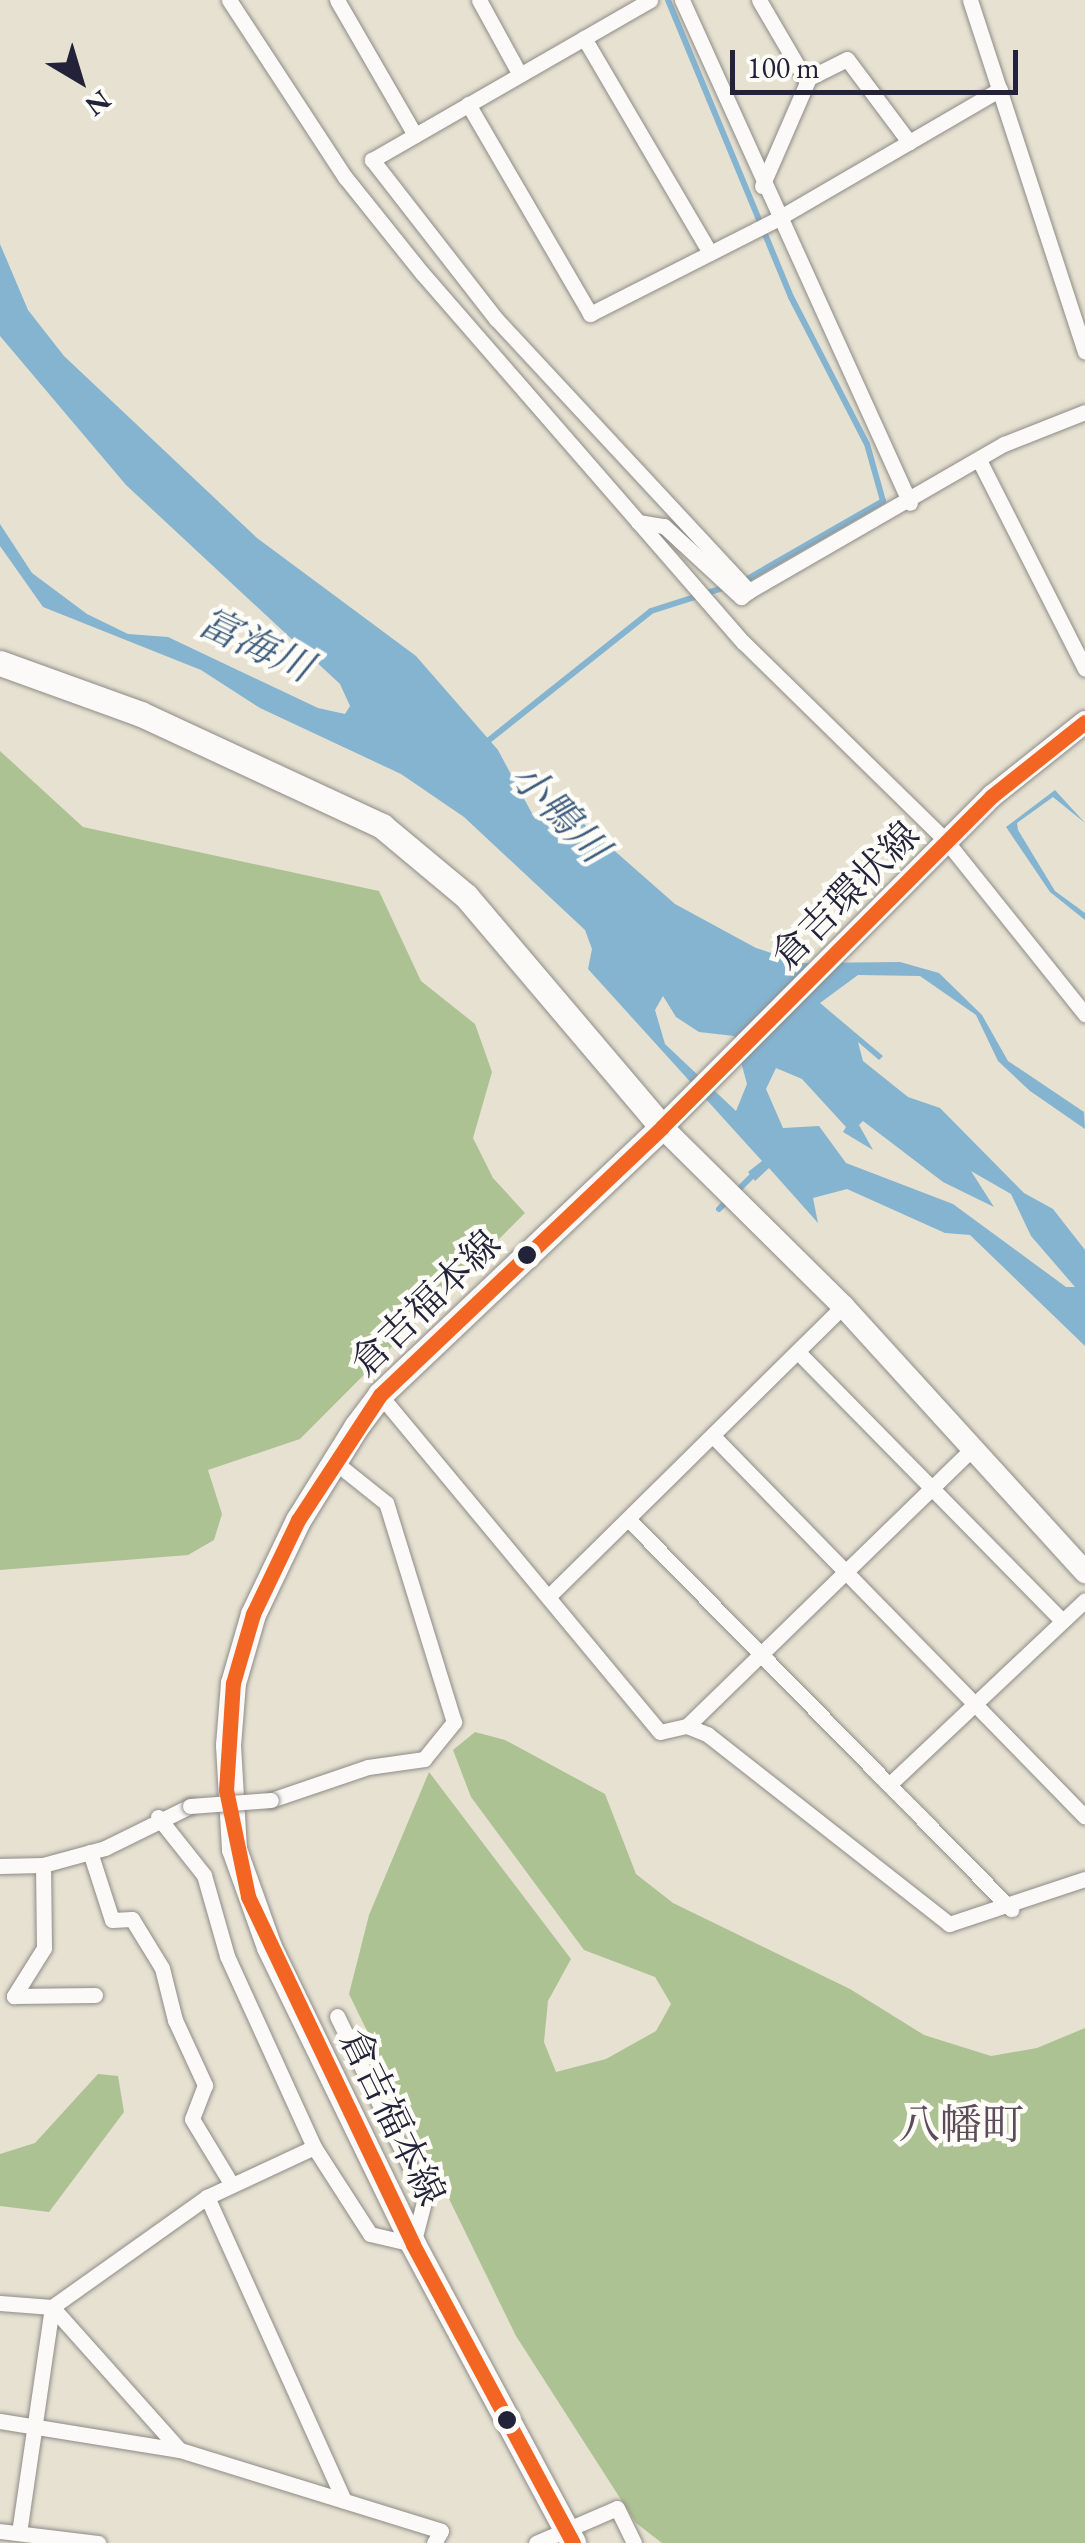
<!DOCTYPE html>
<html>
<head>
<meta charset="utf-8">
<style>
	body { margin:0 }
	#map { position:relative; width:1085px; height:2543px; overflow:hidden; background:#e6e1d1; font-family:"EB Garamond","Noto Serif JP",serif }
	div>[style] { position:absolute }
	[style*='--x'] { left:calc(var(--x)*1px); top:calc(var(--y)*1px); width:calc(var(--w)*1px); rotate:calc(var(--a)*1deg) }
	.forest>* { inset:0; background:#adc293 }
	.water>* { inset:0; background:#85b4d1 }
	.stream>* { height:6px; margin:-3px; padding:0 3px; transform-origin:3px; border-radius:3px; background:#85b4d1 }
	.roads { filter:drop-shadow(0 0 2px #8d8b87) drop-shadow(0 0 2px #8d8b87) }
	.street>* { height:15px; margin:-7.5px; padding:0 7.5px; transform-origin:7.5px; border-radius:7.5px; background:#fbfaf8 }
	.secondary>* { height:22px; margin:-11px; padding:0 11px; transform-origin:11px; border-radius:11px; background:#fbfaf8 }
	.primary>* { height:25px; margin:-12.5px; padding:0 12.5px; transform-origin:12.5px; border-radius:12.5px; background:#fbfaf8 }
	.bridges { filter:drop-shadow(0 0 2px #8d8b87) drop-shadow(0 0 2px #8d8b87) }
	.street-bridge>* { height:15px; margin:-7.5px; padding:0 7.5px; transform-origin:7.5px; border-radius:7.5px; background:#fbfaf8 }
	.bus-1>* { height:15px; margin:-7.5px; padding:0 7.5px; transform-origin:7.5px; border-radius:7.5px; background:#f26522 }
	.dots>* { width:28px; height:28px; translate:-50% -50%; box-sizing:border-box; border:5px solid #fdfcf7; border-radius:50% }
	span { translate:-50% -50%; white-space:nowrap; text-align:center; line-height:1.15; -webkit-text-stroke:9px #fdfcf7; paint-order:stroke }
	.street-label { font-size:38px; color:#22223b }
	.water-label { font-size:40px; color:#3c5b7e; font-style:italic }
	.quarter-label { font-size:42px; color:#5d4b59 }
	.north { position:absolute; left:30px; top:30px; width:100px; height:100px; -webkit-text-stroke:8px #fdfcf7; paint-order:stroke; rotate:142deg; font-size:28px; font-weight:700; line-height:40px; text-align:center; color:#22223b }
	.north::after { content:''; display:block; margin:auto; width:35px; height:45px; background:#22223b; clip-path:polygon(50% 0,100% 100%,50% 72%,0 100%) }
	.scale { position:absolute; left:730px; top:50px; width:288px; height:45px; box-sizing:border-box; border:5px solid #22223b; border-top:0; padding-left:12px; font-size:30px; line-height:35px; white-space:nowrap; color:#22223b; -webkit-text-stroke:8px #fdfcf7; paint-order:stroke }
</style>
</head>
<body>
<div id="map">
	<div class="forest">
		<div style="clip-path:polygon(0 751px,83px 827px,379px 891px,421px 981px,475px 1024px,492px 1072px,473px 1138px,493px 1178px,525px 1213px,300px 1439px,208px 1470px,222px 1514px,214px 1540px,188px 1555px,0 1570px)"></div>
		<div style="clip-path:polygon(475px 1732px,505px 1740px,605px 1794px,636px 1874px,673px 1903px,850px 1989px,924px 2035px,991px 2056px,1037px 2048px,1085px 2028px,1085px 2543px,662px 2543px,636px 2523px,516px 2336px,349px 1994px,369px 1915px,429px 1772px,571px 1959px,548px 2001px,544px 2042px,556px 2072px,606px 2059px,656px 2031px,671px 2004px,655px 1977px,584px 1950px,471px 1797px,453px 1750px)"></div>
		<div style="clip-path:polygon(98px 2074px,118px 2076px,124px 2112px,49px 2212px,0 2206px,0 2154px,35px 2143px)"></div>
	</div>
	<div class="water">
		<div style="clip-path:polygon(evenodd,0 244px,28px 310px,64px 356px,257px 538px,416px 656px,498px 750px,535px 819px,567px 809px,675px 904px,756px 948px,803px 963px,900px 962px,939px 973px,982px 1015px,1008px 1061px,1084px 1112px,1085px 1129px,1030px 1091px,998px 1061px,976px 1015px,920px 976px,858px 975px,820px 1003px,883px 1056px,879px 1060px,858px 1042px,863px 1061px,908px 1097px,940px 1108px,1024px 1193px,1053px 1209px,1085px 1250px,1085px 1346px,970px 1235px,945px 1233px,847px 1189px,813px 1198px,818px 1223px,769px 1168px,755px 1181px,748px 1172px,762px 1161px,588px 969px,592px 949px,585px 930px,464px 817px,401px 774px,260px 708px,201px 670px,43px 607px,0 546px,0 524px,32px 573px,87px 614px,128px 634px,168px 637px,318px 708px,345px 714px,350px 706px,340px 684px,126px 485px,0 336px,0 244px,663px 996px,676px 1017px,699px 1032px,734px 1036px,747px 1084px,736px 1111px,665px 1044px,655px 1010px,663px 996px,0 244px,776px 1068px,802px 1079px,846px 1127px,843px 1132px,873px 1150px,859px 1125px,863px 1121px,943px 1182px,994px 1207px,971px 1171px,1011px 1194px,1031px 1236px,1075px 1287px,1066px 1287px,953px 1204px,846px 1163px,819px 1126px,783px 1128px,766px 1089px,776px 1068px)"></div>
		<div style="clip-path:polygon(1055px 790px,1085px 823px,1053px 797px,1017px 823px,1018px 830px,1055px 891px,1085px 913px,1085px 920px,1050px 892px,1006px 827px)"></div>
	</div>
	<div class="stream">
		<div style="--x:668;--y:0;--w:321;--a:67.5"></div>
		<div style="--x:791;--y:297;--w:165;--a:62.7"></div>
		<div style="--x:867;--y:444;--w:59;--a:74.3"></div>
		<div style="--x:883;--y:501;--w:163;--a:150.1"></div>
		<div style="--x:484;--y:744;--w:213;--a:-38.5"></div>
		<div style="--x:651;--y:611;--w:79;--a:-17.7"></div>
		<div style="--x:719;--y:1209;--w:54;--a:-45"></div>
	</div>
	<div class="roads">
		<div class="street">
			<div style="--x:229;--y:0;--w:212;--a:56.8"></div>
			<div style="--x:345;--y:177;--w:123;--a:51.3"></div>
			<div style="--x:422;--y:273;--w:490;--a:49"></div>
			<div style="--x:744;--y:643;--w:284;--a:44.4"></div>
			<div style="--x:947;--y:842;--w:221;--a:51.3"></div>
			<div style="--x:337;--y:0;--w:156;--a:60"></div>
			<div style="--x:479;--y:0;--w:85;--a:61.3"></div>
			<div style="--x:682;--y:0;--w:552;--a:65.62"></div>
			<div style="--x:759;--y:0;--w:95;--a:59.7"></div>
			<div style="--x:970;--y:0;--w:370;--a:71.9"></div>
			<div style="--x:584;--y:38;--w:249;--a:59.6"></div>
			<div style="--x:468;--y:104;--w:243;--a:59.8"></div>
			<div style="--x:590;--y:314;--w:210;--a:-26.9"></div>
			<div style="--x:777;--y:219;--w:258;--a:-30.2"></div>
			<div style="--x:762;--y:186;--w:118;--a:-66.5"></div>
			<div style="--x:809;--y:78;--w:42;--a:-26.6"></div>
			<div style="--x:847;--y:59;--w:104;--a:53.2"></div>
			<div style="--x:979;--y:460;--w:234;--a:63.1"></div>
			<div style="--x:638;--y:522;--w:26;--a:9"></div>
			<div style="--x:664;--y:526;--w:105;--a:42.7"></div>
			<div style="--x:741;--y:597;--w:10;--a:-37"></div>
			<div style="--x:749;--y:591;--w:371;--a:-132.9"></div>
			<div style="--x:496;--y:319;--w:202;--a:-127.9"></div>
			<div style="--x:372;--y:160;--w:321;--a:-29.9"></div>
			<div style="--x:749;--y:591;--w:294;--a:-30"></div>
			<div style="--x:1004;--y:444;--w:87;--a:-21.6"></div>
			<div style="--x:799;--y:1353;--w:375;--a:45.5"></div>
			<div style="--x:380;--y:1395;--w:438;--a:50.3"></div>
			<div style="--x:660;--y:1732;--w:28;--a:-13"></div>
			<div style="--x:687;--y:1726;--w:22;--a:22"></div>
			<div style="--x:707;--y:1734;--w:308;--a:38.1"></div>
			<div style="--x:949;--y:1924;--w:143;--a:-18.3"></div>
			<div style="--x:713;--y:1436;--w:532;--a:45.68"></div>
			<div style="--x:628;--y:1519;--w:547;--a:45.52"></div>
			<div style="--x:548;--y:1597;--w:414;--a:-44.6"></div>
			<div style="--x:687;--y:1726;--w:399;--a:-44.2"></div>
			<div style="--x:892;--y:1782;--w:265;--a:-43.3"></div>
			<div style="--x:271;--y:1800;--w:102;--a:-18.8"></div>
			<div style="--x:368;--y:1767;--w:57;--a:-8.1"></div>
			<div style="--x:424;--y:1759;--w:48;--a:-51"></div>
			<div style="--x:454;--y:1722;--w:229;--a:-107.2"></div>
			<div style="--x:386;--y:1503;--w:64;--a:-141.3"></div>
			<div style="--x:158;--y:1817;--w:74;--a:51.6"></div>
			<div style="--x:204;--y:1875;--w:84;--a:74.1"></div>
			<div style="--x:227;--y:1956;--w:210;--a:65.5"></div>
			<div style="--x:314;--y:2147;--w:103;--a:57.2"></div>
			<div style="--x:370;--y:2234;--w:44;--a:13.1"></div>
			<div style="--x:413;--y:2244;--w:48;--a:-75.4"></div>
			<div style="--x:425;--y:2198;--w:202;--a:-115.8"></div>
			<div style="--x:90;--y:1852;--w:71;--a:72.1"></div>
			<div style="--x:112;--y:1920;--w:20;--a:-3"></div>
			<div style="--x:132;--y:1919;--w:57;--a:58.5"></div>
			<div style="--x:162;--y:1968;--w:54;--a:76"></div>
			<div style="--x:175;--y:2020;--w:72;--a:65.2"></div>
			<div style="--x:205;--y:2085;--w:36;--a:111"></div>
			<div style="--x:192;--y:2119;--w:77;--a:58.8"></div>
			<div style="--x:43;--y:1865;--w:83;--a:89.3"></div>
			<div style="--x:44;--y:1948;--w:57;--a:122"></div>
			<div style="--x:14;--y:1996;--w:81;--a:-0.7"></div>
			<div style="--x:0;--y:1866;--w:43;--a:-1.3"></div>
			<div style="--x:43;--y:1865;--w:64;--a:-15.3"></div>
			<div style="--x:105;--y:1848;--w:95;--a:-26.3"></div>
			<div style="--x:207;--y:2197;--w:333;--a:65.7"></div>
			<div style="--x:0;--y:2303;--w:52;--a:4.4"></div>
			<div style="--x:52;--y:2307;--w:192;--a:48.2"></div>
			<div style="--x:0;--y:2421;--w:182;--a:9.2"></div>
			<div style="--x:180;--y:2450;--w:273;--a:17.2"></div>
			<div style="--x:441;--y:2531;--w:14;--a:120"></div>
			<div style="--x:0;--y:2531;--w:99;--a:7"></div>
			<div style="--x:19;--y:2533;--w:228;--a:-81.7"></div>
			<div style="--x:52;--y:2307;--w:190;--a:-35.4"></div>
			<div style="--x:207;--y:2197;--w:118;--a:-25"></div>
			<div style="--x:536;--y:2543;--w:88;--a:-23.4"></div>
			<div style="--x:617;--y:2508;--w:39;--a:64"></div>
		</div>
		<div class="secondary">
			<div style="--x:1085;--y:722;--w:119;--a:141.5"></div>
			<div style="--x:992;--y:796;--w:467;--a:134.9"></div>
			<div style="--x:662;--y:1127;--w:255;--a:44.7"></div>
			<div style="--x:843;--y:1306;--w:360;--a:47.7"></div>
		</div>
		<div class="primary">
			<div style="--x:0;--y:663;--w:150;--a:19.9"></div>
			<div style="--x:141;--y:714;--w:266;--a:24.9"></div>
			<div style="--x:382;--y:826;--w:109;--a:39.8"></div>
			<div style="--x:466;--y:896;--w:303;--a:49.7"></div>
			<div style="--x:662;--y:1127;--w:389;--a:136.5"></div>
			<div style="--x:380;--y:1395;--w:40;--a:127"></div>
			<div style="--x:356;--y:1427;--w:110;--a:121.9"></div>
			<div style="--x:298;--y:1520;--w:104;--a:115.6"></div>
			<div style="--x:253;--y:1614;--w:72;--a:106.2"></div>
			<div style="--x:233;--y:1683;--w:62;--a:94.6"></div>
			<div style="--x:228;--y:1745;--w:104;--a:86.7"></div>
			<div style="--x:234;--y:1849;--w:104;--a:70.3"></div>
			<div style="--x:269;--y:1947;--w:330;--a:64.1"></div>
			<div style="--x:413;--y:2244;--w:339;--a:61.8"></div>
		</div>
	</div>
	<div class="bridges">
		<div class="street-bridge">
			<div style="--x:190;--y:1806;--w:81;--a:-4.2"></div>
		</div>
	</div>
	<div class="bus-1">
		<div style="--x:573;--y:2543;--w:339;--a:-118.2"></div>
		<div style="--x:413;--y:2244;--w:385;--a:-115.4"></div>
		<div style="--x:248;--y:1896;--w:108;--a:-101.7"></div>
		<div style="--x:226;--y:1790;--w:107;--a:-86.3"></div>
		<div style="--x:233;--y:1683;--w:72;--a:-73.8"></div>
		<div style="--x:253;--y:1614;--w:104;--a:-64.4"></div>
		<div style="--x:298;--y:1520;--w:149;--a:-56.7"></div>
		<div style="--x:380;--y:1395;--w:389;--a:-43.5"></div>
		<div style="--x:662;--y:1127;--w:467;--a:-45.1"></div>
		<div style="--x:992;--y:796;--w:119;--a:-38.5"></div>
	</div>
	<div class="dots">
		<div style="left:527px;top:1255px;background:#22223b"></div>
		<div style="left:507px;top:2420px;background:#22223b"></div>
	</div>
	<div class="street-label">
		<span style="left:845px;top:895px;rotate:-45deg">倉吉環状線</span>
		<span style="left:425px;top:1303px;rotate:-44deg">倉吉福本線</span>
		<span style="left:393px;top:2117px;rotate:64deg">倉吉福本線</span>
	</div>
	<div class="water-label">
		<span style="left:256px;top:644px;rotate:25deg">富海川</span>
		<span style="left:560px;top:812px;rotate:46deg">小鴨川</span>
	</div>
	<div class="quarter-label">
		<span style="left:961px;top:2125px">八幡町</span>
	</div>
	<div class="north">N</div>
	<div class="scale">100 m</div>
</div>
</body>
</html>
